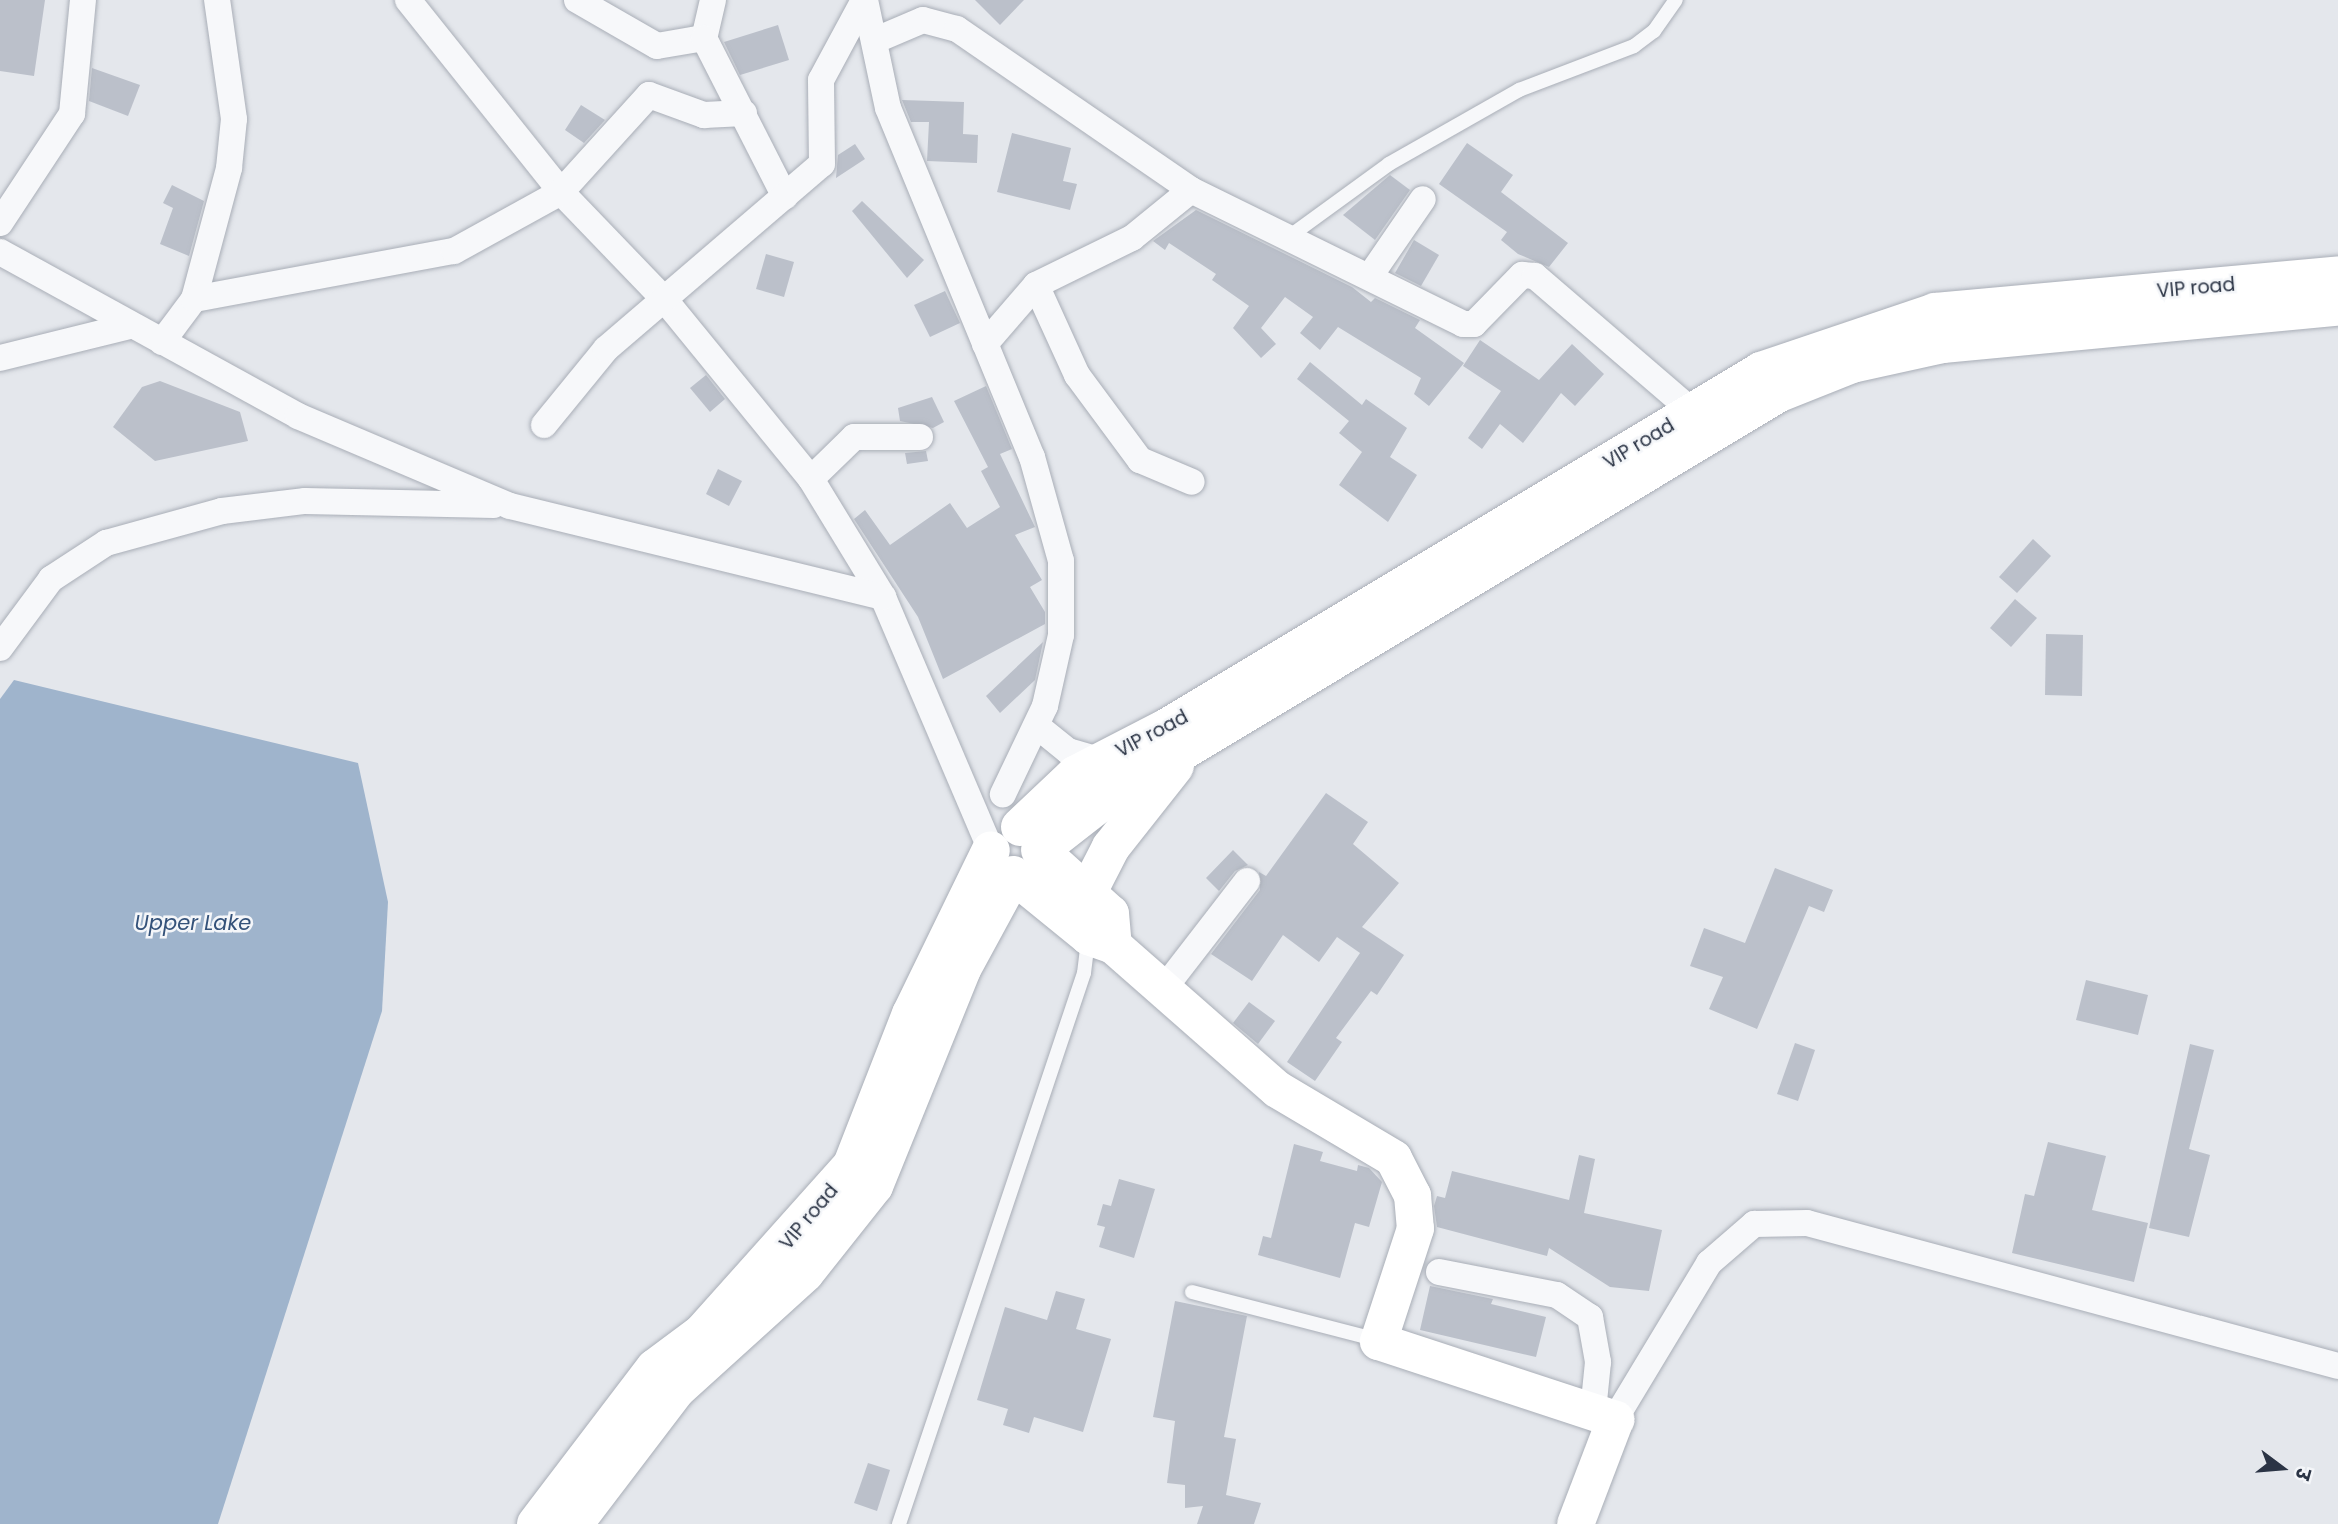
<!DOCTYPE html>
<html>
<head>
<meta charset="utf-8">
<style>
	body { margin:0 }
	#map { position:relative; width:2338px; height:1524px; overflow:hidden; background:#e4e7ec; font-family:Poppins,"Noto Sans Devanagari",sans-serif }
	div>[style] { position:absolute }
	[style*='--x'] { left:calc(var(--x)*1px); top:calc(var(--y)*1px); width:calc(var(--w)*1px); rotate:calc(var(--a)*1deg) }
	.water>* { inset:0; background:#9fb4cc }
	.building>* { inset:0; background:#bbc0ca }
	.roads { filter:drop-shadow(0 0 2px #a9aeb7) drop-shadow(0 0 2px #a9aeb7) }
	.lane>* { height:14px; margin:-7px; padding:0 7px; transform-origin:7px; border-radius:7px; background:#f7f8fa }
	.street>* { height:26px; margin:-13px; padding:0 13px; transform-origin:13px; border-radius:13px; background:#f7f8fa }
	.secondary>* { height:37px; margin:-18.5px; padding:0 18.5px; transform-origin:18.5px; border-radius:18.5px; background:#fff }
	.primary>* { height:38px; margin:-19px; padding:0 19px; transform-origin:19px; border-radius:19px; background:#fff }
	span { translate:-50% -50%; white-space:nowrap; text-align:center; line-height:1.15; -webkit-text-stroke:5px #f4f6f9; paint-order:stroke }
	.street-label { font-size:19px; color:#2b3445 }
	.water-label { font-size:21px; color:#34527a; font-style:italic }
	.north { position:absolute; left:2247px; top:1433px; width:70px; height:70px; -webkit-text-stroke:5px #f4f6f9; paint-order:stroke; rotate:106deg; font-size:19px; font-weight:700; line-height:28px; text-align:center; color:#2b3445 }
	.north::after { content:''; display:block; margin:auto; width:24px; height:32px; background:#2b3445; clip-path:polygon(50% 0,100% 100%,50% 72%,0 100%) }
</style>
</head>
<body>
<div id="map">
	<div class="water">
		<div style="clip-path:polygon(14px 680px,358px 763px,388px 902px,382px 1011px,218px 1524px,0 1524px,0 699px)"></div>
	</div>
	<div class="building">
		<div style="clip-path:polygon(0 0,45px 0,34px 76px,0 71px)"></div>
		<div style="clip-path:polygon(975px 0,1024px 0,1000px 25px)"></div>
		<div style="clip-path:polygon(778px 25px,789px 60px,740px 75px,724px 42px)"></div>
		<div style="clip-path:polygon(92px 68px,140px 85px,128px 116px,89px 101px)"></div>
		<div style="clip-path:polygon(902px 100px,964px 102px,963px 134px,978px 135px,977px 163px,927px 161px,929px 122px,911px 122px)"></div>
		<div style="clip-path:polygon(581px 105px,605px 120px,584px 143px,565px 130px)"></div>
		<div style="clip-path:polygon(1012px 133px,1071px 148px,1063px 181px,1077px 184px,1070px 210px,997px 192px)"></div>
		<div style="clip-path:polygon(1467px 143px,1513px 175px,1501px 192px,1568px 243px,1549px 267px,1518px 254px,1501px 240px,1507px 232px,1439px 184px)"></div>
		<div style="clip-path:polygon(855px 144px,865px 159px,836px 178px,838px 155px)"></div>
		<div style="clip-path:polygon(1390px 175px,1410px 190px,1375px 240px,1343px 215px)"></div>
		<div style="clip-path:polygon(172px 185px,204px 201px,189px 256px,160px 244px,173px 208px,163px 203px)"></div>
		<div style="clip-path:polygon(862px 201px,924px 260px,907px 278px,852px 211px)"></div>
		<div style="clip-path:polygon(1196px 210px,1352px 287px,1371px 302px,1375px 298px,1420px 320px,1415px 328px,1464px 363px,1429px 406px,1414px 394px,1421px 378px,1338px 327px,1320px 350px,1300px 333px,1313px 317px,1285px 297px,1261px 328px,1276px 344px,1261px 358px,1233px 328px,1249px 306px,1212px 280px,1216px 274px,1169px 243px,1165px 250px,1153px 241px)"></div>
		<div style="clip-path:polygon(1414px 240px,1439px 255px,1421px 286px,1395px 273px)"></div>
		<div style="clip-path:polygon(766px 254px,794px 262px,784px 297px,756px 289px)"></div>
		<div style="clip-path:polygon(945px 291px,960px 323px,930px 337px,914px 305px)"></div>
		<div style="clip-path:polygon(1480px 340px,1539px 380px,1572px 344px,1604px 374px,1575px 406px,1561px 393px,1523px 443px,1500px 424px,1482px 449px,1468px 438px,1501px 391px,1463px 366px)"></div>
		<div style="clip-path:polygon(1310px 362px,1362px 405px,1366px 399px,1407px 428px,1390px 457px,1417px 475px,1388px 522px,1339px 485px,1362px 452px,1339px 433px,1349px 421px,1297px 379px)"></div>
		<div style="clip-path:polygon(706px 375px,725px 399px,710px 412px,690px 388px)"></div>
		<div style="clip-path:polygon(160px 381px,240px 412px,248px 441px,155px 461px,113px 427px,142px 387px)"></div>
		<div style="clip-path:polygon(986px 386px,1012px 449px,1000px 454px,1035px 527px,1015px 535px,1042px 580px,1030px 587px,1045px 612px,1045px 624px,943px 679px,918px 617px,854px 519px,865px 510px,890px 545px,950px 503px,967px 528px,1000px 507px,981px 471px,988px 467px,954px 401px)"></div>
		<div style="clip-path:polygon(932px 397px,944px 422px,933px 428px,900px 421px,898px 408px)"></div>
		<div style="clip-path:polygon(926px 451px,928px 461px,907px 464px,905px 453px)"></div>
		<div style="clip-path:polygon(718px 469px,742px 481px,729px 506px,706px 494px)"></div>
		<div style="clip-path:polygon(2033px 539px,2051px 556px,2017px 593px,1999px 577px)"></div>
		<div style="clip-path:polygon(2015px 599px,2037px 618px,2011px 647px,1990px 628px)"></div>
		<div style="clip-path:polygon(2046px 634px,2083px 635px,2082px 696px,2045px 695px)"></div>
		<div style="clip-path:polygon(1043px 642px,1035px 680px,1000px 713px,986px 696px)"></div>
		<div style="clip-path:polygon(1326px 793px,1368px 822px,1353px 844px,1399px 883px,1362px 927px,1404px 955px,1377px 995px,1371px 991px,1336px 1038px,1342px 1042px,1315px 1081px,1287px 1062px,1360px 953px,1337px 937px,1319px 962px,1283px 935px,1252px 981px,1211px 954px,1260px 890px,1259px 872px,1266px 876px)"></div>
		<div style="clip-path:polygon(1233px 850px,1248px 865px,1235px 871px,1219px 891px,1206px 878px)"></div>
		<div style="clip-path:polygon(1775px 868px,1833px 890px,1824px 912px,1809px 906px,1757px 1029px,1709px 1009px,1723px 977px,1690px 966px,1704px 928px,1745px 943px)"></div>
		<div style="clip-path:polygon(2086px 980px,2148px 995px,2138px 1035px,2076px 1020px)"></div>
		<div style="clip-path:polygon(1249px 1002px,1275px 1021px,1258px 1044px,1233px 1023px)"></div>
		<div style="clip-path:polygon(1795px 1043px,1815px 1050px,1798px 1101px,1777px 1094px)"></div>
		<div style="clip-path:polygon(2190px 1044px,2214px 1050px,2189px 1149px,2210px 1155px,2189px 1237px,2149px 1228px)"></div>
		<div style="clip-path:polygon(2048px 1142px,2106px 1156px,2092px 1210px,2148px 1223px,2134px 1282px,2012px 1253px,2025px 1194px,2034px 1196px)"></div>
		<div style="clip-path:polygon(1294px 1144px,1323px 1152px,1320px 1161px,1357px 1171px,1358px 1165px,1369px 1168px,1382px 1182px,1369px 1227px,1355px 1223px,1340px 1278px,1258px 1255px,1263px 1236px,1271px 1238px)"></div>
		<div style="clip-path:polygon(1579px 1155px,1595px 1159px,1584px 1213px,1662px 1230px,1649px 1291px,1610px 1287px,1549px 1248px,1547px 1256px,1437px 1227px,1434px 1206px,1437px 1196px,1445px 1198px,1452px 1171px,1569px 1200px)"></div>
		<div style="clip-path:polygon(1119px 1179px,1155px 1189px,1134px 1258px,1099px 1247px,1105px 1227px,1097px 1225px,1103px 1204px,1111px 1206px)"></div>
		<div style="clip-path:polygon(1430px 1286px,1493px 1299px,1491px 1304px,1546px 1317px,1536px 1357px,1420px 1330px)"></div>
		<div style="clip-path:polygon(1056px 1291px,1085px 1299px,1076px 1329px,1111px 1339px,1083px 1432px,1034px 1417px,1029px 1433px,1003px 1425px,1008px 1409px,977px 1400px,1005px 1307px,1047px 1320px)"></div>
		<div style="clip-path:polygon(1175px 1301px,1247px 1316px,1224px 1437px,1236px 1439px,1226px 1495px,1261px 1503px,1254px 1524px,1197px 1524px,1203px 1506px,1185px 1508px,1185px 1485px,1167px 1483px,1175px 1421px,1153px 1417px)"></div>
		<div style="clip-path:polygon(868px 1463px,890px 1470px,877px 1511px,854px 1503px)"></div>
	</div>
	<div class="roads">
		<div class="lane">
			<div style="--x:1290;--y:236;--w:122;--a:-36"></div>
			<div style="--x:1389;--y:164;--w:150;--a:-29.6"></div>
			<div style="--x:1519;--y:90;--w:123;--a:-20.9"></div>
			<div style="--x:1634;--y:46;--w:25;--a:-37"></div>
			<div style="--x:1654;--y:31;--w:38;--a:-55"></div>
			<div style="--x:1192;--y:1292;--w:191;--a:14.5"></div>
			<div style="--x:899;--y:1524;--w:581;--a:-71.44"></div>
			<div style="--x:1084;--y:973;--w:35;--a:-83"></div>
		</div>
		<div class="street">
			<div style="--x:408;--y:0;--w:246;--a:51.4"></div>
			<div style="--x:561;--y:192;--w:150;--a:46.1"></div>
			<div style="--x:665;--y:300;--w:231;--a:50.8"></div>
			<div style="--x:811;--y:479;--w:138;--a:58.6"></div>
			<div style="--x:883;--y:597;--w:275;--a:66.9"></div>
			<div style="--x:577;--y:0;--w:92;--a:29.9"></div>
			<div style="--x:657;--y:46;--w:48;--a:-9.7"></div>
			<div style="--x:713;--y:0;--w:39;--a:103"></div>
			<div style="--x:704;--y:38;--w:178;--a:63"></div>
			<div style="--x:865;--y:0;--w:110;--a:78"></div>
			<div style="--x:888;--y:108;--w:378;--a:67.6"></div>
			<div style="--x:1032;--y:457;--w:108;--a:74.4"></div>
			<div style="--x:1061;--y:561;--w:74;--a:90"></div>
			<div style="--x:1061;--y:635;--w:73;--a:102.7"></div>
			<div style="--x:1045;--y:706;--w:98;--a:115.5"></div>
			<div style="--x:876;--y:40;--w:51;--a:-23.1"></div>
			<div style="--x:923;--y:20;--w:35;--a:15"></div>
			<div style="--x:957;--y:29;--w:284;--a:34.5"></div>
			<div style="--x:1191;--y:190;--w:303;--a:26.2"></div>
			<div style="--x:1463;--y:324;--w:11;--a:0"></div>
			<div style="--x:1474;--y:324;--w:69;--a:-45.6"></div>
			<div style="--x:1522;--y:275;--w:13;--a:4"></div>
			<div style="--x:1535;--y:276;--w:208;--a:40.7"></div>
			<div style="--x:0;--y:223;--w:131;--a:-56.6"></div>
			<div style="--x:72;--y:114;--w:115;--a:-84.5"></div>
			<div style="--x:0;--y:252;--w:340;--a:28.8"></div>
			<div style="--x:298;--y:416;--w:230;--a:23"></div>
			<div style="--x:510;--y:506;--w:384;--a:13.7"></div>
			<div style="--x:1370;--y:276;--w:93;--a:-55.5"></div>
			<div style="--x:1036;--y:285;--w:99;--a:65.5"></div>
			<div style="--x:1077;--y:375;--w:106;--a:53.5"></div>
			<div style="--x:1140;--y:460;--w:56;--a:22.9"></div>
			<div style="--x:194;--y:299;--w:136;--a:-75"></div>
			<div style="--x:229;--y:168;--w:49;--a:-84.2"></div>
			<div style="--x:234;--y:119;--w:120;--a:-98.1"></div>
			<div style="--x:162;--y:342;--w:54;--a:-53.3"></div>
			<div style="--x:194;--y:299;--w:264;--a:-10.5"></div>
			<div style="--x:454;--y:251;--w:122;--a:-28.9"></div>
			<div style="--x:561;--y:192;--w:131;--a:-47.8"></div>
			<div style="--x:649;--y:95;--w:59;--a:20"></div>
			<div style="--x:704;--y:115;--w:40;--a:-2.9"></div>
			<div style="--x:985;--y:344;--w:78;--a:-49.2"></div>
			<div style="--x:1036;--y:285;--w:107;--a:-26.1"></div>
			<div style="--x:1132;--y:238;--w:76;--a:-39.1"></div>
			<div style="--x:0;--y:358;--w:133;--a:-13.9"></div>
			<div style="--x:544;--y:425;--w:98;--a:-50.8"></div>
			<div style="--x:606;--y:349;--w:284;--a:-40.6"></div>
			<div style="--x:822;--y:164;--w:84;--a:-90.7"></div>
			<div style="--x:821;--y:80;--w:91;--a:-61.7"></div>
			<div style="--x:811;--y:479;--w:60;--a:-44.3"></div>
			<div style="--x:854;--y:437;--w:66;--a:0"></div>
			<div style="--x:0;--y:648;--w:86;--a:-53.5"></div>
			<div style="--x:51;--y:579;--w:66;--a:-33.2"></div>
			<div style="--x:106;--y:543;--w:120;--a:-15.4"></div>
			<div style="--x:222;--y:511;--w:84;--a:-6.9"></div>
			<div style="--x:305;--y:501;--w:189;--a:1.2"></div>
			<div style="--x:1037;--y:726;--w:40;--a:39"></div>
			<div style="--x:1068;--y:751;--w:35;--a:16"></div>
			<div style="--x:1162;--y:991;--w:139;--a:-52.3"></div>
			<div style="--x:1439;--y:1272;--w:120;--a:11"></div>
			<div style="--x:1557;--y:1295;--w:40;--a:34"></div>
			<div style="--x:1590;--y:1317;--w:46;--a:79.9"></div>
			<div style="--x:1598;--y:1362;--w:49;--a:95.8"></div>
			<div style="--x:1615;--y:1419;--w:182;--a:-58.9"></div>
			<div style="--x:1709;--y:1263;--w:60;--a:-40.9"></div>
			<div style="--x:1754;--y:1224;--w:53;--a:-1.1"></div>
			<div style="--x:1807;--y:1223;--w:550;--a:15.07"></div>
		</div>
		<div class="secondary">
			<div style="--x:1040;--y:850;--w:94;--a:42"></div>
			<div style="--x:1110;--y:913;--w:32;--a:85"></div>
			<div style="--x:1013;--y:875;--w:97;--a:39.1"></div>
			<div style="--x:1088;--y:936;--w:27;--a:20"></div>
			<div style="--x:1113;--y:945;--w:218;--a:41.3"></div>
			<div style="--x:1277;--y:1089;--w:135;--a:30.7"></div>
			<div style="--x:1393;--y:1158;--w:42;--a:62.8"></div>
			<div style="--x:1412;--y:1195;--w:33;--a:85"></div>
			<div style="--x:1415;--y:1228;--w:119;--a:108.1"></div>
			<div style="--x:1378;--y:1341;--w:250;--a:18.2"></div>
			<div style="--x:1615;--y:1419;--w:112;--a:110.9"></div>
		</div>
		<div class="primary">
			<div style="--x:1020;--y:827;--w:76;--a:-43.4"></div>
			<div style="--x:1075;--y:775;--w:102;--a:-27.3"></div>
			<div style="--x:1166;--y:728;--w:694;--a:-30.96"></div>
			<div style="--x:1761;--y:371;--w:184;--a:-18.7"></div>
			<div style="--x:1935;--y:312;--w:405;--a:-5.2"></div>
			<div style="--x:1040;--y:850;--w:93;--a:-38"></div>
			<div style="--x:1113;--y:793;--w:777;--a:-30.99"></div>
			<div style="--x:1779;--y:393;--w:79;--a:-21.7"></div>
			<div style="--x:1852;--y:364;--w:93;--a:-12.4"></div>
			<div style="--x:1943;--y:344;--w:397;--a:-5.4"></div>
			<div style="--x:1089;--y:890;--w:48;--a:-62.9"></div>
			<div style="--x:1111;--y:847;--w:103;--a:-51.7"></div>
			<div style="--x:536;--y:1524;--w:196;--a:-52.7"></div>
			<div style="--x:655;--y:1368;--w:59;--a:-36.7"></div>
			<div style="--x:702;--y:1333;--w:225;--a:-48.2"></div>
			<div style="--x:852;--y:1165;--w:162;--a:-68.7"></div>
			<div style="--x:911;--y:1014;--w:182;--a:-64"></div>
			<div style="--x:574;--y:1524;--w:168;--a:-52.7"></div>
			<div style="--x:676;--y:1390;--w:174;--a:-42.2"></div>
			<div style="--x:805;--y:1273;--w:111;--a:-51.6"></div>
			<div style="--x:874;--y:1186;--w:234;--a:-67.9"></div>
			<div style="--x:962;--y:969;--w:107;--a:-61.5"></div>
		</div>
	</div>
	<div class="street-label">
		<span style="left:2196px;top:288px;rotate:-5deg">VIP road</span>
		<span style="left:1639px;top:444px;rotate:-31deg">VIP road</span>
		<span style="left:1152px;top:734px;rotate:-28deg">VIP road</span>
		<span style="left:809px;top:1217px;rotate:-50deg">VIP road</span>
	</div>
	<div class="water-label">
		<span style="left:193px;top:923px">Upper Lake</span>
	</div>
	<div class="north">उ</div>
</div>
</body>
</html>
